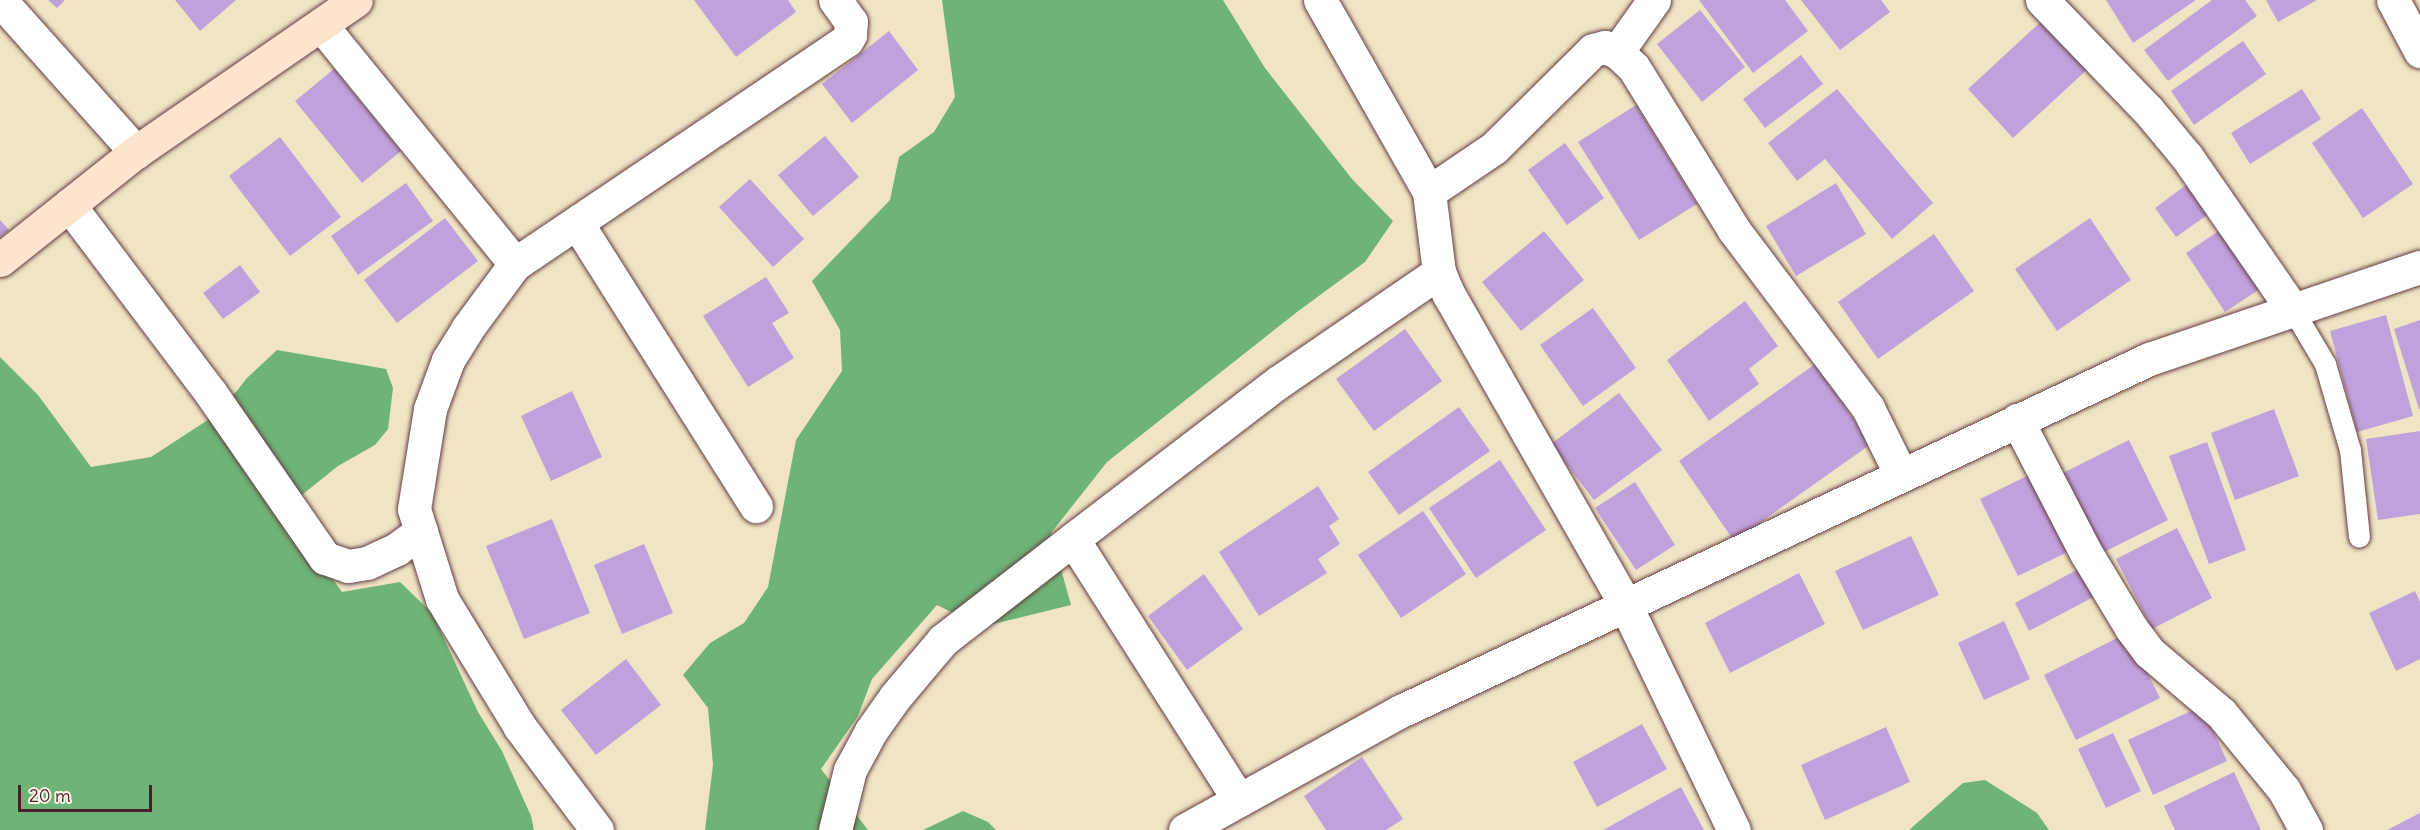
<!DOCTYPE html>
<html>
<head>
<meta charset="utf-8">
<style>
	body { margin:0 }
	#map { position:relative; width:2420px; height:830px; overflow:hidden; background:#f0e4c5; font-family:Delius,sans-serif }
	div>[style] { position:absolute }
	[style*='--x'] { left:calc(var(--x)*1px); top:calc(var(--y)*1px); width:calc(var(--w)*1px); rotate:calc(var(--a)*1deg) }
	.forest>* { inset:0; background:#6eb378 }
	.building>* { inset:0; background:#c1a1db }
	.roads { filter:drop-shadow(0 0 2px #633d42) drop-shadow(0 0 2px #633d42) }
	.lane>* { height:21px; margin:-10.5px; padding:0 10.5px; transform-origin:10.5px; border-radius:10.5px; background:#fff }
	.street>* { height:33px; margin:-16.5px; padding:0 16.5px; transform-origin:16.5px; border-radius:16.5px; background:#fff }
	.secondary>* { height:33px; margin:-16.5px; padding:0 16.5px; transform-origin:16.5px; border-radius:16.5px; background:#fbe5cf }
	span { translate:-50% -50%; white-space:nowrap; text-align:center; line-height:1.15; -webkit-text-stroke:4.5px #fcf5e5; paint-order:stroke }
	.scale { position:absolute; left:18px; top:785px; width:134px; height:27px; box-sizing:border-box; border:3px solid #4a1f2b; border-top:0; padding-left:8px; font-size:18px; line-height:21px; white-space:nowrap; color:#4a1f2b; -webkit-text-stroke:4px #fcf5e5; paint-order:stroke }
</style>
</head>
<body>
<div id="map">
	<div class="forest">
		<div style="clip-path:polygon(942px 0,1223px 0,1265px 68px,1352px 179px,1393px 221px,1365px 262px,1297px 312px,1107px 462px,1051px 533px,1071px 605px,981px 627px,937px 605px,872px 679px,858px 716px,821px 769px,868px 830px,705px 830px,713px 765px,708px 708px,683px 675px,710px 643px,744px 623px,768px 587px,796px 440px,842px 371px,840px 330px,812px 281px,890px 200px,899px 157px,934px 132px,955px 97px)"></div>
		<div style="clip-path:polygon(277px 350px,386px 369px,393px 388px,388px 429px,375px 445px,338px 466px,303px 494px,294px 516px,301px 535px,342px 592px,400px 582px,432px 613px,478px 712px,502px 751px,531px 816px,534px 830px,0 830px,0 357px,38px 395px,91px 467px,151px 457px,220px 412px,247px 378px)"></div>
		<div style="clip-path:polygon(1985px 780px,2037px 813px,2049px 830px,1909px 830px,1963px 783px)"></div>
		<div style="clip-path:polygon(963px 811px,988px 822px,996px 830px,923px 830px)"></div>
	</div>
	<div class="building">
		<div style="clip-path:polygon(48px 0,65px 0,57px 8px)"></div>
		<div style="clip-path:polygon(175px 0,236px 0,200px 31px)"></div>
		<div style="clip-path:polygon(694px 0,788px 0,796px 12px,736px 57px)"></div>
		<div style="clip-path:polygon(1699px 0,1785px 0,1808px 31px,1753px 73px)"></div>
		<div style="clip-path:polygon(1801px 0,1881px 0,1890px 12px,1840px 50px)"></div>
		<div style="clip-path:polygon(2106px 0,2196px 0,2133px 43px)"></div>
		<div style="clip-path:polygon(2212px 0,2245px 0,2257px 16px,2168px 81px,2144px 50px)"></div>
		<div style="clip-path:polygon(2266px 0,2317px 0,2278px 22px)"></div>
		<div style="clip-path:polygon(1700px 10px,1745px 67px,1702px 102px,1657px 44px)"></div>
		<div style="clip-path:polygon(2046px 17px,2091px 66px,2013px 138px,1968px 89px)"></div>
		<div style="clip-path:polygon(889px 31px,918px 70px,852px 123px,822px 84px)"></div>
		<div style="clip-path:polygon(2243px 41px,2266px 74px,2194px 125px,2171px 91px)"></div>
		<div style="clip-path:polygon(1801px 55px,1823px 84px,1765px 128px,1743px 99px)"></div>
		<div style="clip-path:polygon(334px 69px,401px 151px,362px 183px,295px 101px)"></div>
		<div style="clip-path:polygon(1837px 89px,1933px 203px,1892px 239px,1825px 159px,1797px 181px,1768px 143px)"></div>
		<div style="clip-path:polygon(2302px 89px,2321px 119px,2250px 164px,2231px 133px)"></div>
		<div style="clip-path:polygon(1636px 105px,1697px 204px,1639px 240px,1578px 142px)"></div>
		<div style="clip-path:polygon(2362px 108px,2413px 184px,2363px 218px,2312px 143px)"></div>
		<div style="clip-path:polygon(825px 136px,859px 177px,813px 216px,778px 175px)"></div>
		<div style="clip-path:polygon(280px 137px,341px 217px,290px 256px,229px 176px)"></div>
		<div style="clip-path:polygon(1565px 143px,1604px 198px,1567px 225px,1528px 170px)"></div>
		<div style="clip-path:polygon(2197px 177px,2217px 208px,2176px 237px,2155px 208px)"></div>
		<div style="clip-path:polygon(750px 179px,804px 239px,773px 267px,719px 207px)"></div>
		<div style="clip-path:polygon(406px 183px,433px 221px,358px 275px,331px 236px)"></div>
		<div style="clip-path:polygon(1836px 183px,1866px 234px,1796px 276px,1766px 226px)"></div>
		<div style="clip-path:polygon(445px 218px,478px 261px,397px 323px,364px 280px)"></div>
		<div style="clip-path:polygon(2090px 218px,2131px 280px,2057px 331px,2015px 269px)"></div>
		<div style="clip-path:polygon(0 220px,9px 230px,0 238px)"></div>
		<div style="clip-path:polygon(2229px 224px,2269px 283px,2225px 312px,2186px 253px)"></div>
		<div style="clip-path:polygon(1544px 231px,1584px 280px,1521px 331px,1482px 282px)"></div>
		<div style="clip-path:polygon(1934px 234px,1974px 291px,1878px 359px,1838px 302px)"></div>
		<div style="clip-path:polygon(240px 265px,260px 292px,223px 319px,203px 293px)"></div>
		<div style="clip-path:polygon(766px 277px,789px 313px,772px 323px,794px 358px,748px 387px,703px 316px)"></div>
		<div style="clip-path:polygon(1745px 301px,1778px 346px,1749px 369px,1759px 384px,1709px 421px,1667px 360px)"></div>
		<div style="clip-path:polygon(1593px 308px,1636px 368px,1583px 406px,1540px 345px)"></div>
		<div style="clip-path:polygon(2386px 315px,2413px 416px,2357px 432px,2330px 331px)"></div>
		<div style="clip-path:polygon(2420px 320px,2420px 409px,2419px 409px,2394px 329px)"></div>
		<div style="clip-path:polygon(1405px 329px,1442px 381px,1374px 431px,1336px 379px)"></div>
		<div style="clip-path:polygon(1815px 364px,1871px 444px,1734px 541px,1679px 461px)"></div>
		<div style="clip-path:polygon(572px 391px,602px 457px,551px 481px,521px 416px)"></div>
		<div style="clip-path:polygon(1619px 393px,1662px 450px,1594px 500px,1551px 444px)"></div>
		<div style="clip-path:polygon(1459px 407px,1490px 451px,1399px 515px,1368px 472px)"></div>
		<div style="clip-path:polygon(2274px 409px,2299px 476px,2235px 500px,2211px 433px)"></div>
		<div style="clip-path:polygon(2420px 431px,2420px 514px,2378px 520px,2366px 439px)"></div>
		<div style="clip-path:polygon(2129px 440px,2168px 520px,2100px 554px,2061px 474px)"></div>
		<div style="clip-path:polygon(2207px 442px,2246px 550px,2209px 564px,2169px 456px)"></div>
		<div style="clip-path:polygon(1500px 460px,1546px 530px,1476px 578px,1429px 508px)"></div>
		<div style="clip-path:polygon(2033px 473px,2072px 550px,2018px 576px,1980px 499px)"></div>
		<div style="clip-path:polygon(1635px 482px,1675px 545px,1636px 570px,1595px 508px)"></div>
		<div style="clip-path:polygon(1318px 486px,1339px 519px,1329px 526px,1340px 544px,1318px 559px,1327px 573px,1259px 616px,1219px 552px)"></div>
		<div style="clip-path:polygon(1423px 511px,1466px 574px,1401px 618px,1358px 555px)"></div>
		<div style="clip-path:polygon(552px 519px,590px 613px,524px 639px,486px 546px)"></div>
		<div style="clip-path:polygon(2177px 528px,2212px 598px,2152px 629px,2116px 559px)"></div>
		<div style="clip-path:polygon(1911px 536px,1939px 595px,1863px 630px,1835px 571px)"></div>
		<div style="clip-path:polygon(644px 544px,673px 613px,622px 634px,594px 565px)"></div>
		<div style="clip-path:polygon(2086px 565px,2101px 593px,2029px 631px,2015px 603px)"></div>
		<div style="clip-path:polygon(1799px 573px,1825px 624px,1730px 673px,1705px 623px)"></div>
		<div style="clip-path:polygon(1204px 574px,1243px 629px,1187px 670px,1148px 616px)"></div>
		<div style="clip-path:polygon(2415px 591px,2420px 602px,2420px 659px,2396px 671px,2369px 613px)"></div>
		<div style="clip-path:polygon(2004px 621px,2030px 679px,1984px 700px,1958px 643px)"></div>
		<div style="clip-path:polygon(2127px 633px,2160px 698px,2076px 740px,2044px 675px)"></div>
		<div style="clip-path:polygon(626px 659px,661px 705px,596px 755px,561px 710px)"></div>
		<div style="clip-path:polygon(2202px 706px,2227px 761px,2153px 795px,2128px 740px)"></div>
		<div style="clip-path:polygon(1642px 724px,1667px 769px,1597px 807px,1573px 762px)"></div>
		<div style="clip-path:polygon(1886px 727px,1910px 782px,1825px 820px,1801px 765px)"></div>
		<div style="clip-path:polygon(2113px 733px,2141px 791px,2106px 808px,2078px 749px)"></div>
		<div style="clip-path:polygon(1362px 757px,1403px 819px,1386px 830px,1326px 830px,1304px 796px)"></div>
		<div style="clip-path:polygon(2234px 772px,2261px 830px,2175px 830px,2164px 806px)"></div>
		<div style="clip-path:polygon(1681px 787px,1704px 830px,1603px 830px)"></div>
		<div style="clip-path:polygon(2420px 813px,2420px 830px,2387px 830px)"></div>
	</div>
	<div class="roads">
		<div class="lane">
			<div style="--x:2293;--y:310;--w:63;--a:59.3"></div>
			<div style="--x:2325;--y:364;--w:90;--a:73.8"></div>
			<div style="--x:2350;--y:450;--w:87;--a:84.1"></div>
		</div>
		<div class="street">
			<div style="--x:0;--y:0;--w:204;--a:48.2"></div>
			<div style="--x:1320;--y:0;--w:221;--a:60.4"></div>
			<div style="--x:1429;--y:192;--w:81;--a:82.9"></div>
			<div style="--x:1439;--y:272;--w:25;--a:67"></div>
			<div style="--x:1449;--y:295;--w:356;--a:60.3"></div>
			<div style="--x:1625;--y:604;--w:251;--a:64.3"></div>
			<div style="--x:1654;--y:0;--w:64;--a:125.4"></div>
			<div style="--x:1617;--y:52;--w:23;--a:43"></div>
			<div style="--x:1634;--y:68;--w:190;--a:58.3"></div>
			<div style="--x:1734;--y:230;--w:223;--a:53"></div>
			<div style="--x:1868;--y:408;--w:75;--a:63.8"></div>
			<div style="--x:2042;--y:0;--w:153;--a:46.1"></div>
			<div style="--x:2148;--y:110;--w:61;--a:50.3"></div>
			<div style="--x:2187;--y:157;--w:186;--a:55.3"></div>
			<div style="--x:2393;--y:0;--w:58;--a:62.1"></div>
			<div style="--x:321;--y:25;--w:308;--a:50.9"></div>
			<div style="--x:1429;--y:192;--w:78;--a:-34.1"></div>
			<div style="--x:1494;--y:148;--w:139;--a:-44.7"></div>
			<div style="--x:1593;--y:50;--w:12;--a:-14"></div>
			<div style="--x:1605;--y:47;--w:13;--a:23"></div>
			<div style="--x:69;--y:205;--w:234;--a:53"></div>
			<div style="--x:210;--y:392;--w:202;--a:55.3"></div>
			<div style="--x:325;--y:558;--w:24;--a:19"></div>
			<div style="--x:348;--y:566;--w:19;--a:-9"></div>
			<div style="--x:367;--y:563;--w:33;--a:-25"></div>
			<div style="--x:397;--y:549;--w:30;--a:-37"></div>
			<div style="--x:577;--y:223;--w:335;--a:57.7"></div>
			<div style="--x:2017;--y:420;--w:150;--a:62.6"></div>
			<div style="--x:2086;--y:553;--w:87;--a:59"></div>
			<div style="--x:2131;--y:628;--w:30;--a:53"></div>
			<div style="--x:2149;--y:652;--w:94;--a:40.3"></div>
			<div style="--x:2221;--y:713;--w:99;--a:50.7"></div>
			<div style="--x:2284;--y:790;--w:46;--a:61.2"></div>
			<div style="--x:1239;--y:800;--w:309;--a:-122.5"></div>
			<div style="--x:1073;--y:539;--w:260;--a:-37.4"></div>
			<div style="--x:1280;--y:381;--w:193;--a:-34.4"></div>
			<div style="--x:597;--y:830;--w:129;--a:-126.8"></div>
			<div style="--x:520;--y:727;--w:150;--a:-121.4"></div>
			<div style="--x:442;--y:599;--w:94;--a:-107.3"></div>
			<div style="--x:414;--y:509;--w:101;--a:-80.9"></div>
			<div style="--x:430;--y:409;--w:52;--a:-69.8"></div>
			<div style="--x:448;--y:360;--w:36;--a:-58"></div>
			<div style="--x:467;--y:329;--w:81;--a:-53.6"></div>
			<div style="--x:515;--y:264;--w:400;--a:-34"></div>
			<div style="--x:847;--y:40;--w:6;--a:-59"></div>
			<div style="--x:850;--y:35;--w:13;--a:-86"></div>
			<div style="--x:851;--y:22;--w:27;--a:-126"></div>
			<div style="--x:835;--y:830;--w:62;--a:-76"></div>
			<div style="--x:850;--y:770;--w:44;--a:-61.7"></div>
			<div style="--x:871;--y:731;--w:42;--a:-54.8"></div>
			<div style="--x:895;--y:697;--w:75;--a:-49.9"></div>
			<div style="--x:943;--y:640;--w:165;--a:-37.8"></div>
			<div style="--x:1185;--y:830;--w:247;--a:-28.9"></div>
			<div style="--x:1401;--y:711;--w:827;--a:-25.2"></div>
			<div style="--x:2149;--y:359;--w:286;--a:-18.8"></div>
		</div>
		<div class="secondary">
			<div style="--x:0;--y:260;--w:174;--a:-38.5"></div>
			<div style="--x:136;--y:152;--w:267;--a:-34.6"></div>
		</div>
	</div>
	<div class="scale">20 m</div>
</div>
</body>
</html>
